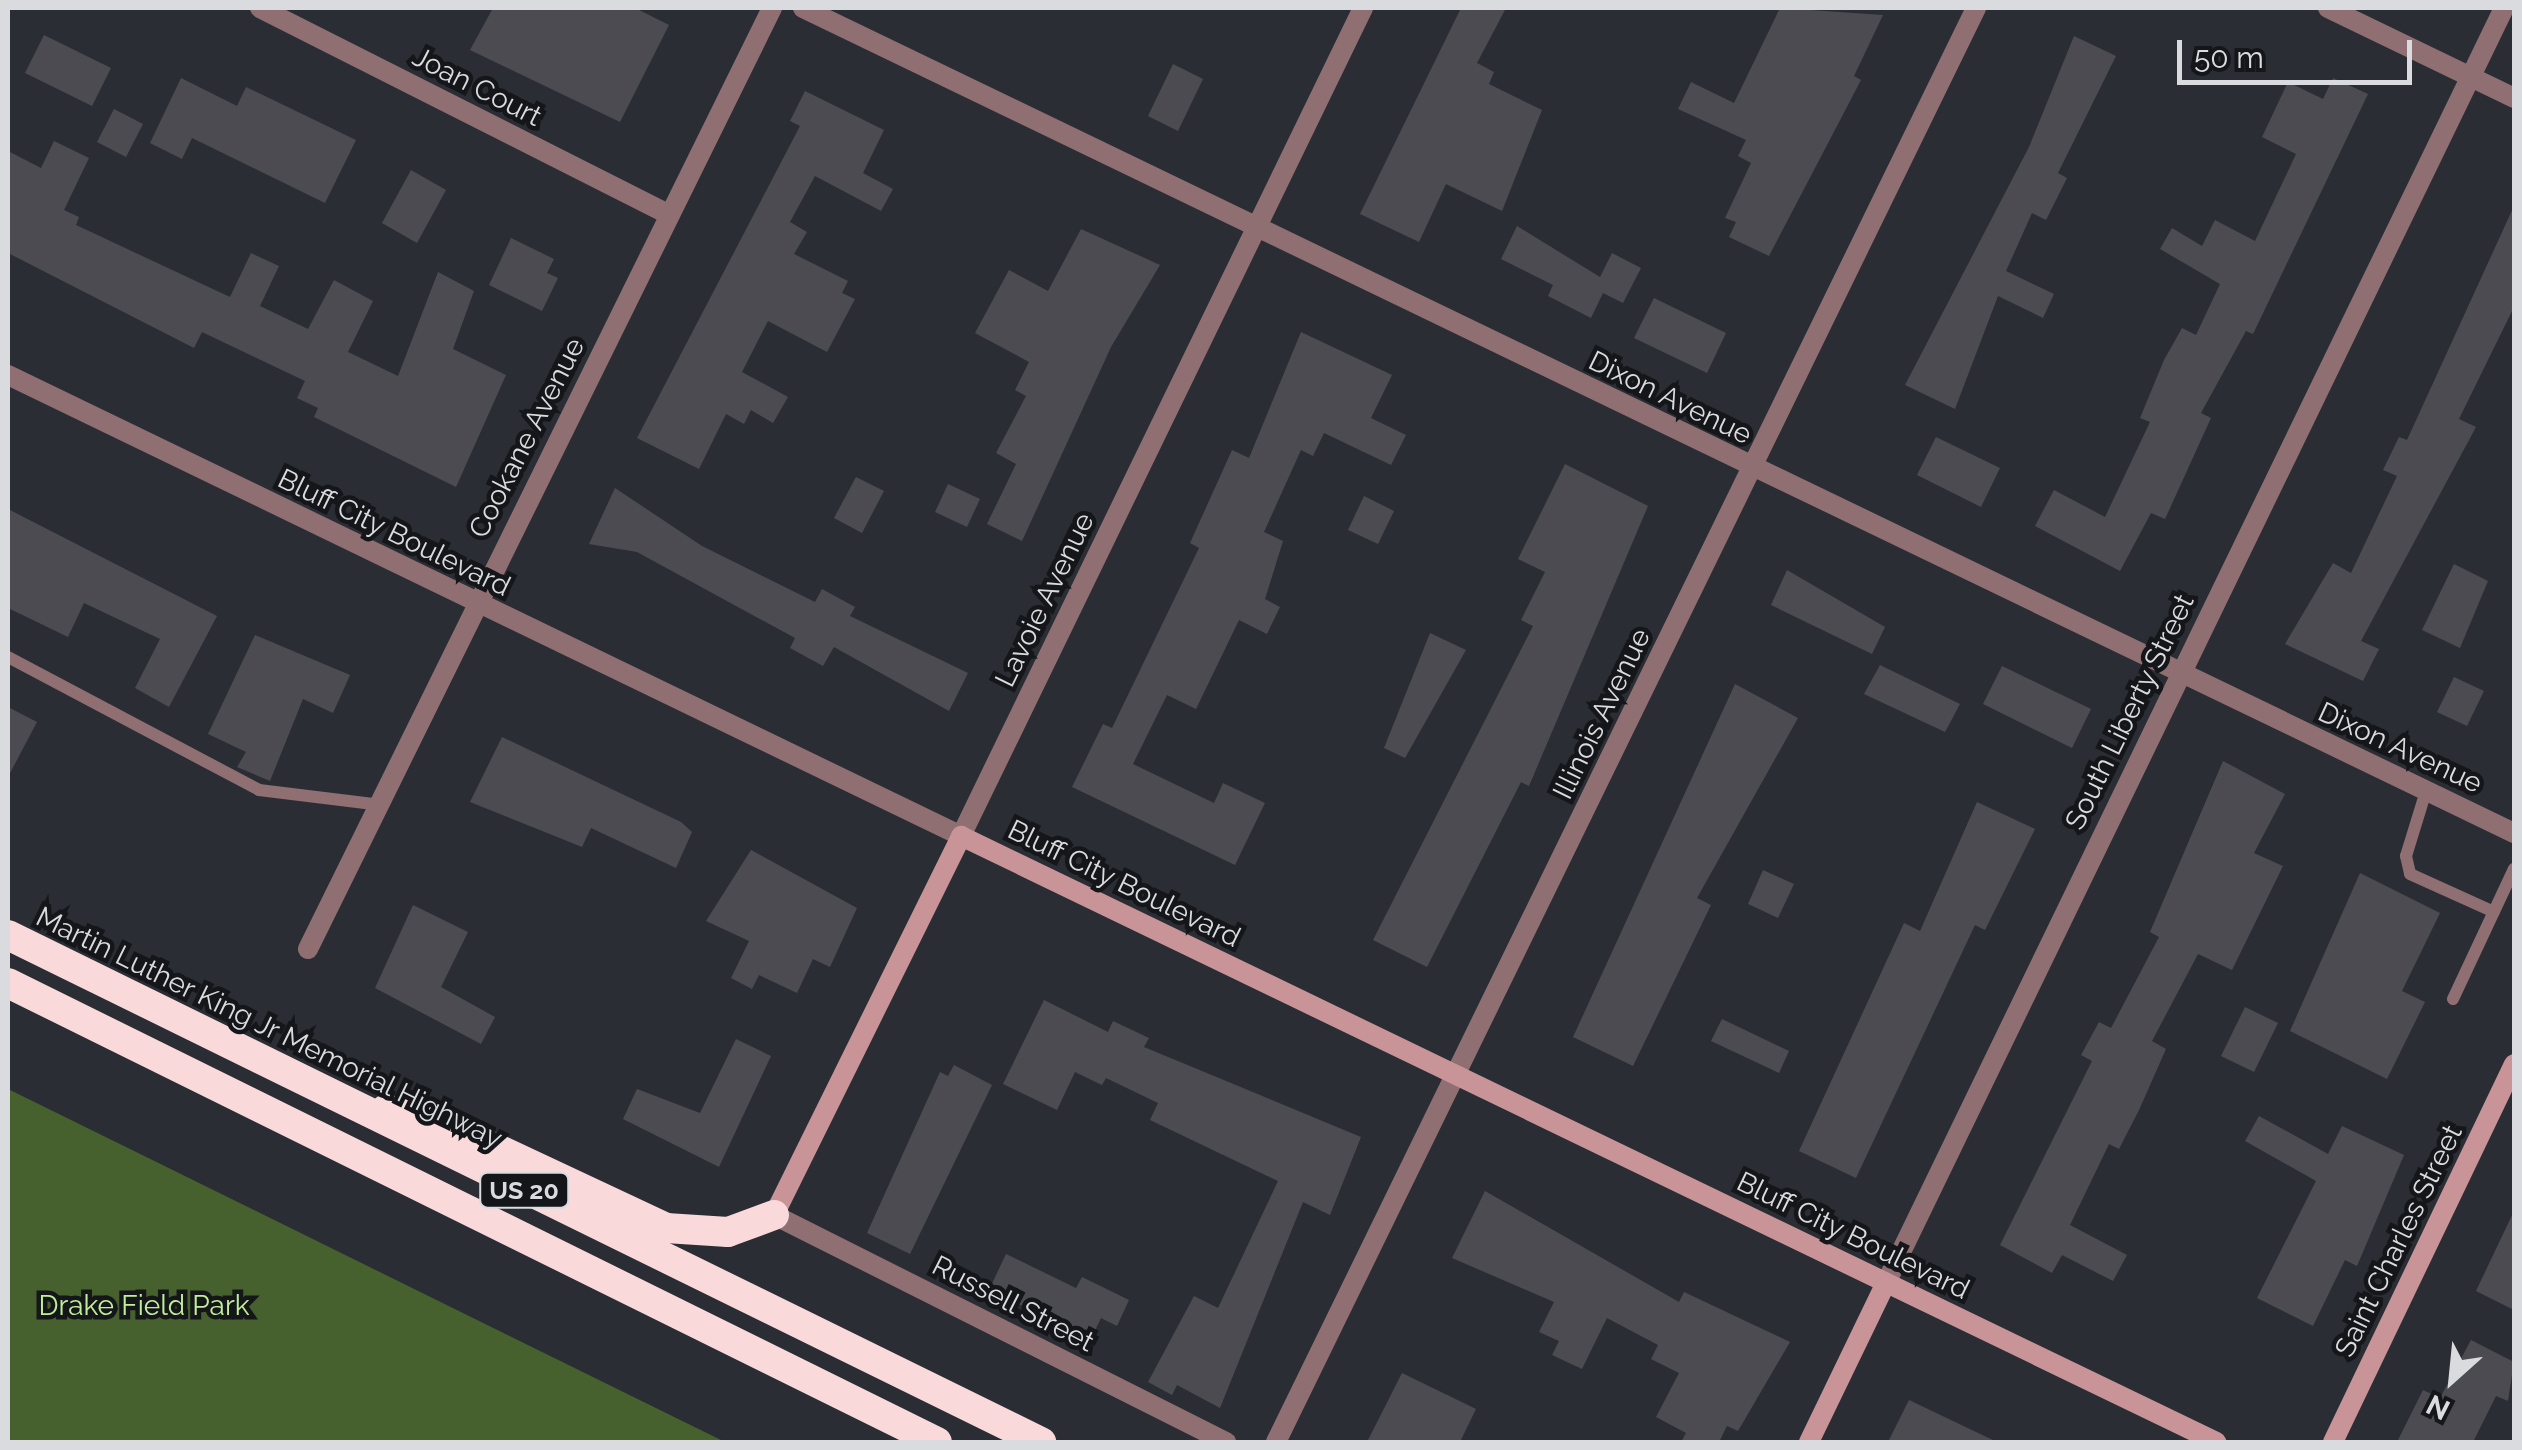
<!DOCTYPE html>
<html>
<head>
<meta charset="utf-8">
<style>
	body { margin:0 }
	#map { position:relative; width:2522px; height:1450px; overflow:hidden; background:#2a2e34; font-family:Raleway,sans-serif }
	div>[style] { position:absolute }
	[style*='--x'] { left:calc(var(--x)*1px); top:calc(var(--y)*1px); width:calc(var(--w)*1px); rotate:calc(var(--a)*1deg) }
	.green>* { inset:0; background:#47612e }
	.building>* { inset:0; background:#4c4b52 }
	.service>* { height:12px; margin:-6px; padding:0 6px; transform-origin:6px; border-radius:6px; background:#906f72 }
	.minor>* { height:20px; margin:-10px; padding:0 10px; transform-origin:10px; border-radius:10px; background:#906f72 }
	.tertiary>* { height:20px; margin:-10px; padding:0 10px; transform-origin:10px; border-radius:10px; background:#906f72 }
	.secondary>* { height:20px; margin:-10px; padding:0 10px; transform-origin:10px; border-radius:10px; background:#c89498 }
	.motorway>* { height:30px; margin:-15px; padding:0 15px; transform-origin:15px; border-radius:15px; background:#fad9db }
	span { translate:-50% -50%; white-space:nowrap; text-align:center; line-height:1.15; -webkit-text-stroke:9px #141619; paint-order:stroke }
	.shield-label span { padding:2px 8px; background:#141619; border:2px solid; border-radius:8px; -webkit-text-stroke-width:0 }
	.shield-label { font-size:25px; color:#d9dbdf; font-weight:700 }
	.street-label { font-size:28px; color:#d9dbdf }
	.park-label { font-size:28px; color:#c1ef99 }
	.frame { position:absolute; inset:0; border:10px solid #d9dbdf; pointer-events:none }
	.north { position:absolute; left:2402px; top:1330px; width:100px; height:100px; -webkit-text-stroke:8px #141619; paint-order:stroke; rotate:207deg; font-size:28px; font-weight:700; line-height:40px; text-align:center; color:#d9dbdf }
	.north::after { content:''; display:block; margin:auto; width:35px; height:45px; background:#d9dbdf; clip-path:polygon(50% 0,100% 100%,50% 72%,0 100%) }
	.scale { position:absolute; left:2177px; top:40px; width:235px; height:45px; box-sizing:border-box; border:5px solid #d9dbdf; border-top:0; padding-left:12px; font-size:30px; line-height:35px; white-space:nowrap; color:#d9dbdf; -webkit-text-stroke:8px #141619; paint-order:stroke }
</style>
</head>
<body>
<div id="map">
	<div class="green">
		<div style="clip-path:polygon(8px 1089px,725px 1442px,8px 1442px)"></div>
	</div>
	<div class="building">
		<div style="clip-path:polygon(493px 8px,635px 8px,669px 25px,620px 122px,470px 50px)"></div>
		<div style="clip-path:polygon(1461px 8px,1506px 8px,1477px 63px,1494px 72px,1489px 84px,1542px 110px,1502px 211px,1446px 184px,1419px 242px,1360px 214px)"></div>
		<div style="clip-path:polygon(1780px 8px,1883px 15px,1854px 76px,1861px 80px,1769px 256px,1729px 237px,1736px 222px,1725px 218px,1751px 163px,1738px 156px,1746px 140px,1678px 109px,1691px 82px,1734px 103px)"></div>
		<div style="clip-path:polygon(44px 35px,111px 68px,92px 106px,25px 73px)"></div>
		<div style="clip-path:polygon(2074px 36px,2116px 56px,2058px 173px,2067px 178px,2046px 220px,2032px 213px,2006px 271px,2054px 294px,2043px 318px,1998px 296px,1955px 409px,1905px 385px,2029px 147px)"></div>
		<div style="clip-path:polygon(1173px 64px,1203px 79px,1178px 131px,1148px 116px)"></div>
		<div style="clip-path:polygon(181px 78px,237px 106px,246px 87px,356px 140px,325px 203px,192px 138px,182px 159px,150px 143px)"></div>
		<div style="clip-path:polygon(2333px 78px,2368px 94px,2253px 334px,2246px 331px,2201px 413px,2211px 418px,2165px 519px,2151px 513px,2120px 571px,2035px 526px,2054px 490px,2105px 517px,2150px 422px,2140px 418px,2164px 360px,2182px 328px,2196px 335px,2220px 284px,2160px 249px,2172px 228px,2202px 246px,2215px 220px,2255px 241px,2296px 154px,2262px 137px,2288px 82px,2323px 99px)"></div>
		<div style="clip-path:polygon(805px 91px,884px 130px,863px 173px,893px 189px,881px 211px,815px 176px,790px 222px,807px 232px,794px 254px,848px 281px,842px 293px,855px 299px,827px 352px,768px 321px,742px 372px,788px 397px,773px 423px,751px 410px,744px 424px,726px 414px,699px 469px,637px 438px,800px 126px,790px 121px)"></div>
		<div style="clip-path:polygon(114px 109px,143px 124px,126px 157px,97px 142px)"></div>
		<div style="clip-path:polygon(54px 141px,89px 158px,64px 210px,79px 217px,76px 225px,230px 297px,251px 253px,279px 266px,260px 306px,308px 329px,334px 280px,373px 301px,348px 352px,398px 376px,438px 272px,474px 291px,453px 349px,506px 375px,456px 487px,314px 417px,318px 408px,297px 398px,305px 381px,202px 332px,194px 348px,8px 253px,8px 151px,41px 168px)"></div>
		<div style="clip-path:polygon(411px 170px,446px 190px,417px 243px,382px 223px)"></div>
		<div style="clip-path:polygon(2514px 206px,2514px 307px,2459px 419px,2476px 427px,2361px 641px,2379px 649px,2363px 681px,2285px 644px,2333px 563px,2351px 573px,2397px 476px,2383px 470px,2399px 437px,2407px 440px)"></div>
		<div style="clip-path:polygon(1517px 226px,1600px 277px,1612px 253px,1641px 268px,1623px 303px,1603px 293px,1591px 318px,1548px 296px,1553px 285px,1501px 259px)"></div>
		<div style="clip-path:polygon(1081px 229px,1160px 265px,1111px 347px,1022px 541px,987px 524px,1016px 464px,996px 453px,1026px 396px,1015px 390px,1029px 362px,975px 333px,1009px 270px,1048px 291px)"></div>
		<div style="clip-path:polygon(511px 238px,554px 259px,547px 273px,558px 278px,542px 311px,489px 285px)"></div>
		<div style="clip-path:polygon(1654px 298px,1726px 333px,1707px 373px,1634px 338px)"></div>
		<div style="clip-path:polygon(1301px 332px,1392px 375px,1371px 418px,1406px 435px,1391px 465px,1324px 433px,1313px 456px,1301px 450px,1264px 532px,1283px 541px,1265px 599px,1280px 607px,1267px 634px,1239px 620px,1196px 709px,1167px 695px,1133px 764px,1214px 803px,1223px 783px,1265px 803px,1235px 865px,1072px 787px,1103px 724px,1112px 728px,1199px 548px,1190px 543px,1232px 450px,1249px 458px)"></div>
		<div style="clip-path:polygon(1936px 437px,2000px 468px,1981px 507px,1917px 475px)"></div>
		<div style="clip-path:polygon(1565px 464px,1648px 506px,1529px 786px,1521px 782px,1427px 967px,1373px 940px,1533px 626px,1521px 620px,1545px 572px,1518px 559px)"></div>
		<div style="clip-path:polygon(856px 477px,884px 491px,862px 533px,834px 518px)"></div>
		<div style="clip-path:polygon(948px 484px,980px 499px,967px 527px,935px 512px)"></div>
		<div style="clip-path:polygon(615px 488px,702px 546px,815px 602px,822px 589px,855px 607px,850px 616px,968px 673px,949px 711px,834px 647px,823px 666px,790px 648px,795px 638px,637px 552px,589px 544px)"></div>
		<div style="clip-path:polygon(1364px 496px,1394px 511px,1378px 544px,1348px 530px)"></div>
		<div style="clip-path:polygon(8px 509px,217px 616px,169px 707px,135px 688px,160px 639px,84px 603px,68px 637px,8px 608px)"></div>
		<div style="clip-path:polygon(2454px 564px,2488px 581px,2460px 648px,2422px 630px)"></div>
		<div style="clip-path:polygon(1787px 570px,1885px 627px,1872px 654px,1771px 605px)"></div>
		<div style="clip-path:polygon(1430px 633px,1466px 650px,1405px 758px,1384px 748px)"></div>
		<div style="clip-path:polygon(255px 635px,350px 675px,333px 713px,303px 699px,270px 781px,237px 767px,246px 752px,208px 734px)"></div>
		<div style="clip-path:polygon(1880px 665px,1960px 704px,1945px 732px,1864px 694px)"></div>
		<div style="clip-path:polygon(2002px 666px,2091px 709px,2072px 748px,1983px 704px)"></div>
		<div style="clip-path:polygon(2454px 677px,2484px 691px,2467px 726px,2437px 712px)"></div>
		<div style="clip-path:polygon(1735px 684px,1798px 718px,1697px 898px,1711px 905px,1633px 1066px,1573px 1037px)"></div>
		<div style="clip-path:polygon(8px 707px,37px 722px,8px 777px)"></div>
		<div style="clip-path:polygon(502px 737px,681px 822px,692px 832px,676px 868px,591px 828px,582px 847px,470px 802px)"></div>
		<div style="clip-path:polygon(2223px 761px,2285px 794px,2254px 853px,2283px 866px,2232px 970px,2198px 954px,2152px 1041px,2166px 1049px,2139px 1110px,2119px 1149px,2109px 1144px,2070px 1225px,2127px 1255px,2113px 1281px,2062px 1255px,2052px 1273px,2000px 1245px,2092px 1061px,2081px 1055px,2099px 1022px,2111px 1028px,2159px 937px,2150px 932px)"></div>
		<div style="clip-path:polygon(1977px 802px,2035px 829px,1985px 930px,1975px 925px,1856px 1178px,1799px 1151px,1904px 923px,1920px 931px)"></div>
		<div style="clip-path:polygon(751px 850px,857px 908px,830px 967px,813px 959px,797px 993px,759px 975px,752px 989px,731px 978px,749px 941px,706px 921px)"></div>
		<div style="clip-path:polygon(1763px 870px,1794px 884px,1778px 918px,1748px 904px)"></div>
		<div style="clip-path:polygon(2360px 873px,2440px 913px,2402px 991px,2425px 1002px,2387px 1079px,2290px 1031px)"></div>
		<div style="clip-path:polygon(413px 905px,468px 932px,441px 987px,495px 1017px,481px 1044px,375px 988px)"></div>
		<div style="clip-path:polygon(1044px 1000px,1108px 1032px,1113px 1021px,1149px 1038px,1144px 1047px,1361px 1137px,1330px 1215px,1303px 1202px,1220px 1408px,1177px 1385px,1172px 1395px,1148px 1382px,1194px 1296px,1218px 1308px,1278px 1181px,1150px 1120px,1158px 1103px,1106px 1078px,1102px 1085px,1075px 1072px,1057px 1110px,1003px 1084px)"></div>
		<div style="clip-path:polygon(2245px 1007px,2278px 1023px,2254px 1072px,2221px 1056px)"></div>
		<div style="clip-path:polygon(1722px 1019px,1789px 1051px,1779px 1073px,1711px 1041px)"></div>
		<div style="clip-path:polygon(736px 1039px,771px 1056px,719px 1167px,623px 1119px,637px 1089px,700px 1113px)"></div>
		<div style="clip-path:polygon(954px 1065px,992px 1085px,910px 1254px,867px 1233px,940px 1072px,948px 1076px)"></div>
		<div style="clip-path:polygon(2259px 1116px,2328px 1154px,2342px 1126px,2404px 1155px,2357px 1266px,2345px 1260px,2313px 1326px,2257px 1298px,2316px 1181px,2245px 1141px)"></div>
		<div style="clip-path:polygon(1485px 1191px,1679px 1302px,1684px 1292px,1790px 1342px,1738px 1431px,1727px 1426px,1719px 1442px,1681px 1442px,1686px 1433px,1656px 1417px,1679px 1373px,1651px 1359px,1658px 1345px,1607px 1318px,1582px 1369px,1552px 1355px,1559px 1341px,1539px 1332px,1554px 1302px,1452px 1258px)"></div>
		<div style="clip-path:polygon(2514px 1211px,2514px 1310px,2476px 1291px)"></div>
		<div style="clip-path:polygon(1006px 1254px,1076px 1288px,1082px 1277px,1129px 1300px,1117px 1326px,1101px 1318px,1091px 1339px,989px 1290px)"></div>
		<div style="clip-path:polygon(2471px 1340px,2514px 1362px,2508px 1401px,2496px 1396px,2473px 1442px,2397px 1442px,2423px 1390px,2440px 1398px)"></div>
		<div style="clip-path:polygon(1402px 1373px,1476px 1409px,1460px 1442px,1367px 1442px)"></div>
		<div style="clip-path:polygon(1909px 1400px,1997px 1442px,1888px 1442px)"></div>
	</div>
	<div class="service">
		<div style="--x:8;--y:657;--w:284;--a:27.9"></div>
		<div style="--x:259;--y:790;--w:115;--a:7"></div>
		<div style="--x:2426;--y:791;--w:68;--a:107.1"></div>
		<div style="--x:2406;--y:856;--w:18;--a:77"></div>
		<div style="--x:2410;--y:874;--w:92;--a:24.3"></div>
		<div style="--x:2453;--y:999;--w:144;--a:-64.9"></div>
	</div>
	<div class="minor">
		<div style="--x:260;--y:8;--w:458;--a:26.8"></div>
		<div style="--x:803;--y:8;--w:1900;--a:25.74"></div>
		<div style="--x:2328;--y:8;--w:207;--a:25.8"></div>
		<div style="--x:961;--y:836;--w:920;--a:-64.1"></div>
		<div style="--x:308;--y:949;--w:1049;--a:-63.75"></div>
		<div style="--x:774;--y:1215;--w:506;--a:26.67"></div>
		<div style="--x:1886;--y:1283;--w:1417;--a:-64.14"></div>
		<div style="--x:1276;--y:1442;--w:1596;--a:-63.98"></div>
	</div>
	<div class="tertiary">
		<div style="--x:8;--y:375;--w:1059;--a:25.81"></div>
	</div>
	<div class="secondary">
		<div style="--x:774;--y:1215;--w:423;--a:-63.7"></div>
		<div style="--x:961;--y:836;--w:1394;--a:25.77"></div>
		<div style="--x:1809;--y:1442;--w:177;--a:-64.2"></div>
		<div style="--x:2333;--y:1442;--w:419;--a:-64.4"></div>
	</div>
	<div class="motorway">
		<div style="--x:8;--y:935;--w:1151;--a:26.14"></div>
		<div style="--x:8;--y:983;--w:1036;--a:26.29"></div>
		<div style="--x:386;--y:1109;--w:56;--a:13.5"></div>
		<div style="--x:440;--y:1122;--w:250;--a:25.1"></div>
		<div style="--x:666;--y:1228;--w:62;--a:3.7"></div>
		<div style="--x:728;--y:1232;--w:49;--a:-20.3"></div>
	</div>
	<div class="shield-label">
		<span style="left:524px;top:1190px">US 20</span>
	</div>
	<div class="street-label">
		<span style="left:477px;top:87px;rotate:27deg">Joan Court</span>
		<span style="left:1670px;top:398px;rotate:26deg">Dixon Avenue</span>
		<span style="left:527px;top:438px;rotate:-63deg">Cookane Avenue</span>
		<span style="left:394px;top:533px;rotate:26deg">Bluff City Boulevard</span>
		<span style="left:1045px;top:600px;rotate:-64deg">Lavoie Avenue</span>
		<span style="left:2130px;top:712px;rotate:-64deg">South Liberty Street</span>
		<span style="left:1602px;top:714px;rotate:-64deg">Illinois Avenue</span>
		<span style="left:2400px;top:748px;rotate:25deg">Dixon Avenue</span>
		<span style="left:1124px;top:884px;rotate:26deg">Bluff City Boulevard</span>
		<span style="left:269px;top:1028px;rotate:26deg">Martin Luther King Jr Memorial Highway</span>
		<span style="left:1853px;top:1236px;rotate:26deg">Bluff City Boulevard</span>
		<span style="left:2399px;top:1241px;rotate:-64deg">Saint Charles Street</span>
		<span style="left:1013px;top:1304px;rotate:27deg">Russell Street</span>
	</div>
	<div class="park-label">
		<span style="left:144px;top:1306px">Drake Field Park</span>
	</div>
	<div class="frame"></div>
	<div class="north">N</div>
	<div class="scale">50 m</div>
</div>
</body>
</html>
